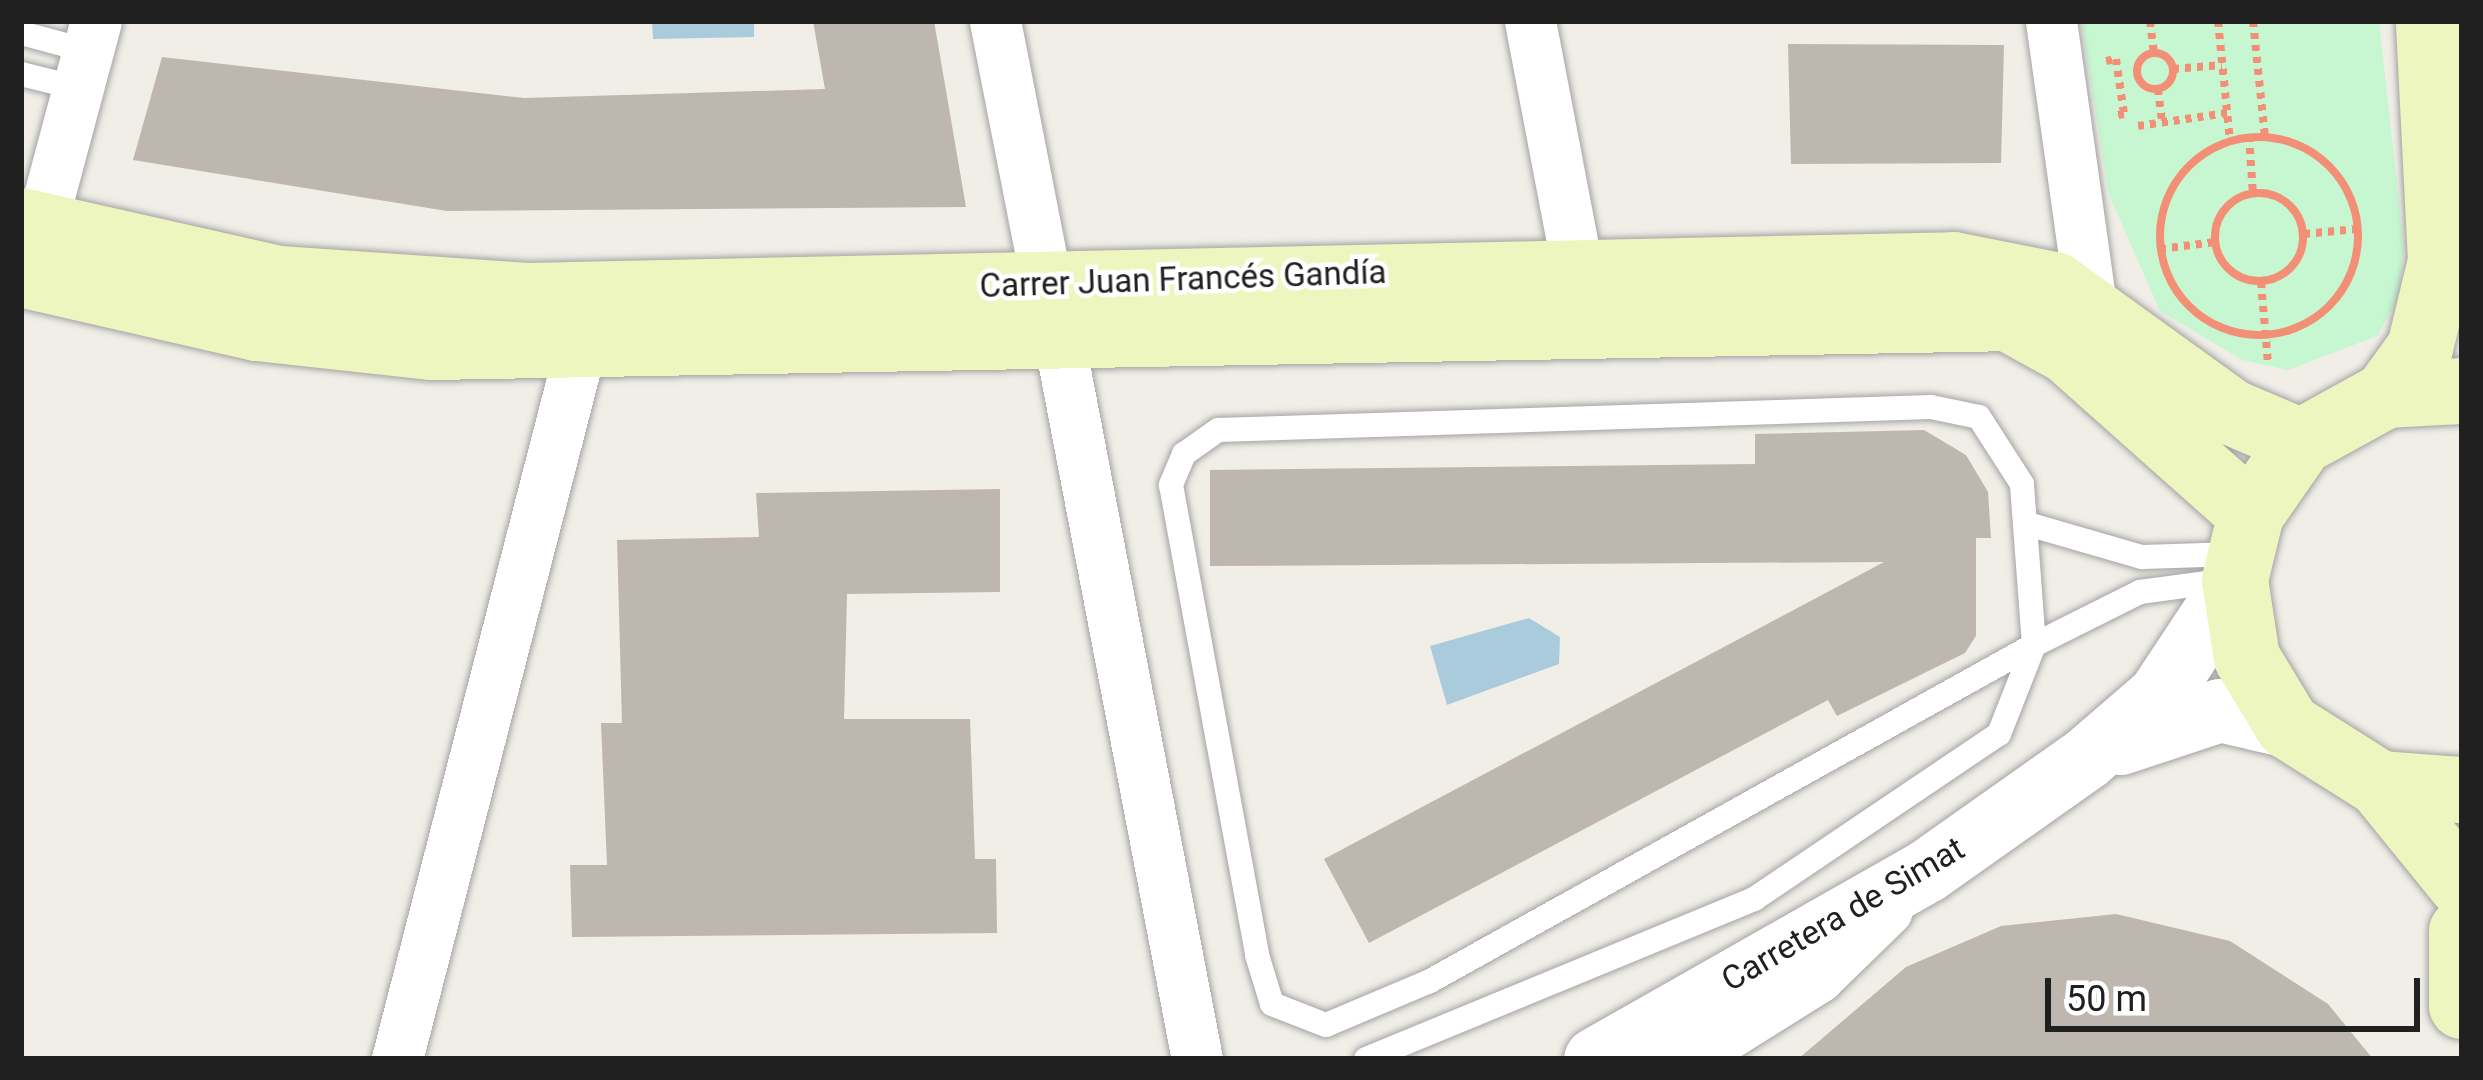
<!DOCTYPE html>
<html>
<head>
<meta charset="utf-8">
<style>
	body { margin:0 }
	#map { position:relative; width:2483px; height:1080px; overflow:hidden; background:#f0eee7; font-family:Roboto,sans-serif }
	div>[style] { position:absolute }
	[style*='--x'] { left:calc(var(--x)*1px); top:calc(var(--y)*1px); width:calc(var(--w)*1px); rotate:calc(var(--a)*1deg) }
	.park>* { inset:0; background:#c7f7d0 }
	.water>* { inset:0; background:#aacbdb }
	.building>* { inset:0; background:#bdb7b0 }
	.path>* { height:8px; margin-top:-4px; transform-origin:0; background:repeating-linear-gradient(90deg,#f38f76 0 6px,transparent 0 12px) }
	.path>.ring { margin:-4px; padding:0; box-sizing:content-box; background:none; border:8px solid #f38f76; border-radius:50% }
	.roads { filter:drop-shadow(0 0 3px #a4a4a4) drop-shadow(0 0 3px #a4a4a4) }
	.service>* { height:24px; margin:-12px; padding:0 12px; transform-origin:12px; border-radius:12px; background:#fff }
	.minor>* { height:51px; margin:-25.5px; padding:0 25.5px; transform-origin:25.5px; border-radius:25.5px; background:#fff }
	.tertiary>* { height:63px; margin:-31.5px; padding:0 31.5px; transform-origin:31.5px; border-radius:31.5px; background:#fff }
	.secondary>* { height:66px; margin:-33px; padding:0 33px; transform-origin:33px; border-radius:33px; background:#eef6bf }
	span { translate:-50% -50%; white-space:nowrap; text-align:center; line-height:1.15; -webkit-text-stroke:9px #fff; paint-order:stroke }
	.street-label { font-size:33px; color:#202020 }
	.frame { position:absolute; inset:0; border:24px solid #202020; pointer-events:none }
	.scale { position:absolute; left:2045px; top:978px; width:375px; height:54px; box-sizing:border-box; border:6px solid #202020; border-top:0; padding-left:15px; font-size:36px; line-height:42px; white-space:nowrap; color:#202020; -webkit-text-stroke:9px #fff; paint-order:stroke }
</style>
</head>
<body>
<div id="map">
	<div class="park">
		<div style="clip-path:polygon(2081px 21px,2379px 21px,2404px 246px,2398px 299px,2377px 336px,2288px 370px,2242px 360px,2160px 311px,2109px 195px)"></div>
	</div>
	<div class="water">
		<div style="clip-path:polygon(652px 21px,754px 21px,754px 37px,653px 39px)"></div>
		<div style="clip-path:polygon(1529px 618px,1560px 637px,1559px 664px,1447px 705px,1430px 646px)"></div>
	</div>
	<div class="building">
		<div style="clip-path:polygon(813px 21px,934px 21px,966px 207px,447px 211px,133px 160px,162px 57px,524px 98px,825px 89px)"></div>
		<div style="clip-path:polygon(1788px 44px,2004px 45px,2001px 163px,1791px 164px)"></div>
		<div style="clip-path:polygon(1924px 430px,1966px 455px,1988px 492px,1991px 538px,1976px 538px,1976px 636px,1965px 653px,1837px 716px,1828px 700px,1369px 943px,1324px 859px,1884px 562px,1210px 566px,1210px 470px,1755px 464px,1755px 434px)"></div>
		<div style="clip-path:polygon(1000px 489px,1000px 592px,847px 594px,844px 719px,970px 719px,975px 859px,996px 859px,997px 933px,572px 937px,570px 865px,607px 865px,601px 723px,622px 723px,617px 540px,759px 537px,756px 493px)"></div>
		<div style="clip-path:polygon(2116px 914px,2230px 941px,2328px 1004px,2373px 1059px,1798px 1059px,1906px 967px,2001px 926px)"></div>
	</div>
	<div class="path">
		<div style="--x:2150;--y:21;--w:33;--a:83"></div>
		<div style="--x:2218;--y:21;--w:121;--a:84.3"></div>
		<div style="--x:2253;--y:21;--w:117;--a:84.1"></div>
		<div class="ring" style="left:2137px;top:53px;width:28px;height:28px"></div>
		<div style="--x:2106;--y:61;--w:10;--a:-11"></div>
		<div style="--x:2116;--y:59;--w:56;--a:81.7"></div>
		<div style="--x:2124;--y:114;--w:10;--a:169"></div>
		<div style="--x:2173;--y:69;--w:49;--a:-4.7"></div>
		<div style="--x:2158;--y:89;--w:34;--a:83"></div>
		<div style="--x:2138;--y:126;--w:90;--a:-8.3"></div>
		<div style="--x:2249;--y:136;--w:58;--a:86.1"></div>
		<div class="ring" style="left:2160px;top:137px;width:190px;height:190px"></div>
		<div class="ring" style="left:2215px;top:193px;width:80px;height:80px"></div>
		<div style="--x:2304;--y:234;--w:53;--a:-5.4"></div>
		<div style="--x:2160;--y:249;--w:56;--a:-7.1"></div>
		<div style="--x:2261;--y:282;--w:82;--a:85.1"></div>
	</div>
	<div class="roads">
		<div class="service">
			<div style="--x:21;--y:33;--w:69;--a:15"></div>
			<div style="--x:21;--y:74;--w:59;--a:13.8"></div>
			<div style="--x:2031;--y:525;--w:116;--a:16.1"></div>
			<div style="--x:2142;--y:557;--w:94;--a:-1.8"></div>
			<div style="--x:1366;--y:1059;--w:420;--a:-22.4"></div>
			<div style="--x:1754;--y:899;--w:295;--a:-34"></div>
			<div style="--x:1999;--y:734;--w:96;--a:-68.5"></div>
			<div style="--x:2034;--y:645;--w:161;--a:-94.3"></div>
			<div style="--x:2022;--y:484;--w:80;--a:-122.7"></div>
			<div style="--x:1979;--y:417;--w:49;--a:-168.2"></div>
			<div style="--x:1931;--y:407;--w:713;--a:178.15"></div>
			<div style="--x:1218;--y:430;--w:42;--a:144.8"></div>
			<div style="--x:1184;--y:454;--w:34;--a:113"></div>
			<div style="--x:1171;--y:485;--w:478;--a:79.6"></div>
			<div style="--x:1257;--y:955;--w:51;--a:73"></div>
			<div style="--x:1272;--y:1004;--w:58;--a:21.3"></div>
			<div style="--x:1326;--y:1025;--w:113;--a:-22.9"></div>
			<div style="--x:1430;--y:981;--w:691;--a:-29.09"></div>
			<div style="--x:2034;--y:645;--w:119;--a:-26.6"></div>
			<div style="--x:2140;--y:592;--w:90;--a:-7.7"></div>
		</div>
		<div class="minor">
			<div style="--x:995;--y:21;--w:266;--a:78.9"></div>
			<div style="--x:1530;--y:21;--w:250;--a:79.2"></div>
			<div style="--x:2051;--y:21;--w:288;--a:82"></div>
			<div style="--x:41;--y:226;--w:212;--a:-75"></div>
			<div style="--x:1058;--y:334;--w:738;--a:79.15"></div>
			<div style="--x:397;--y:1059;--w:733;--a:-75.55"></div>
			<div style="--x:1687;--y:1059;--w:155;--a:-32"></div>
			<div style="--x:1818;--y:977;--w:96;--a:-44.2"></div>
		</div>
		<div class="tertiary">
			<div style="--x:2120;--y:743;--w:105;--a:-18.3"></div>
			<div style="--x:2220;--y:710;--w:70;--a:13.2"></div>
			<div style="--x:1595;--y:1059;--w:381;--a:-29.6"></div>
			<div style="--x:1926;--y:871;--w:196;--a:-35.2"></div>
			<div style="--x:2086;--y:758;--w:96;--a:-40.8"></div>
			<div style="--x:2159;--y:695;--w:138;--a:-56.5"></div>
		</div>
		<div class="secondary">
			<div style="--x:21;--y:221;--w:264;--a:12.7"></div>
			<div style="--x:279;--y:279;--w:249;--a:3.9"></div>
			<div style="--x:527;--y:296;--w:1427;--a:-1.24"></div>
			<div style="--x:1954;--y:265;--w:103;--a:11.2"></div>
			<div style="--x:2055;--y:285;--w:217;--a:35.8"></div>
			<div style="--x:2231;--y:412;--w:76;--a:23.2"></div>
			<div style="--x:21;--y:274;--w:242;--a:12.9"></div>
			<div style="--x:257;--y:328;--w:177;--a:6.2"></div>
			<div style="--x:433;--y:347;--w:1575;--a:-1.05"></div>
			<div style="--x:2008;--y:318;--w:68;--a:28.8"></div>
			<div style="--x:2068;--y:351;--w:245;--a:41.7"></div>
			<div style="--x:2462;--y:391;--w:76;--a:177"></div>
			<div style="--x:2386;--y:395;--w:97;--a:151.1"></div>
			<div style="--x:2301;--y:442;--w:88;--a:124.8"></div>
			<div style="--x:2251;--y:514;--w:68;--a:103.6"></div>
			<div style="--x:2235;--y:580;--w:79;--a:81.3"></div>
			<div style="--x:2247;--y:658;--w:79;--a:58.9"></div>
			<div style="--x:2288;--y:726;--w:109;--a:32.2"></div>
			<div style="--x:2380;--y:784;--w:82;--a:4.2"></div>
			<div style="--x:2386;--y:395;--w:58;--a:-54.1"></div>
			<div style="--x:2420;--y:348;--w:89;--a:-76.4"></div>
			<div style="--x:2441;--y:261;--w:240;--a:-92.9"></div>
			<div style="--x:2380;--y:784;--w:130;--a:50.9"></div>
			<div style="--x:2462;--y:931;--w:75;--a:90"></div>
		</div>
	</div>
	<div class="street-label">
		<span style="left:1183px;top:279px;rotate:-2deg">Carrer Juan Francés Gandía</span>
		<span style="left:1843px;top:914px;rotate:-30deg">Carretera de Simat</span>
	</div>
	<div class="frame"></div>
	<div class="scale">50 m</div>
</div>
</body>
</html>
